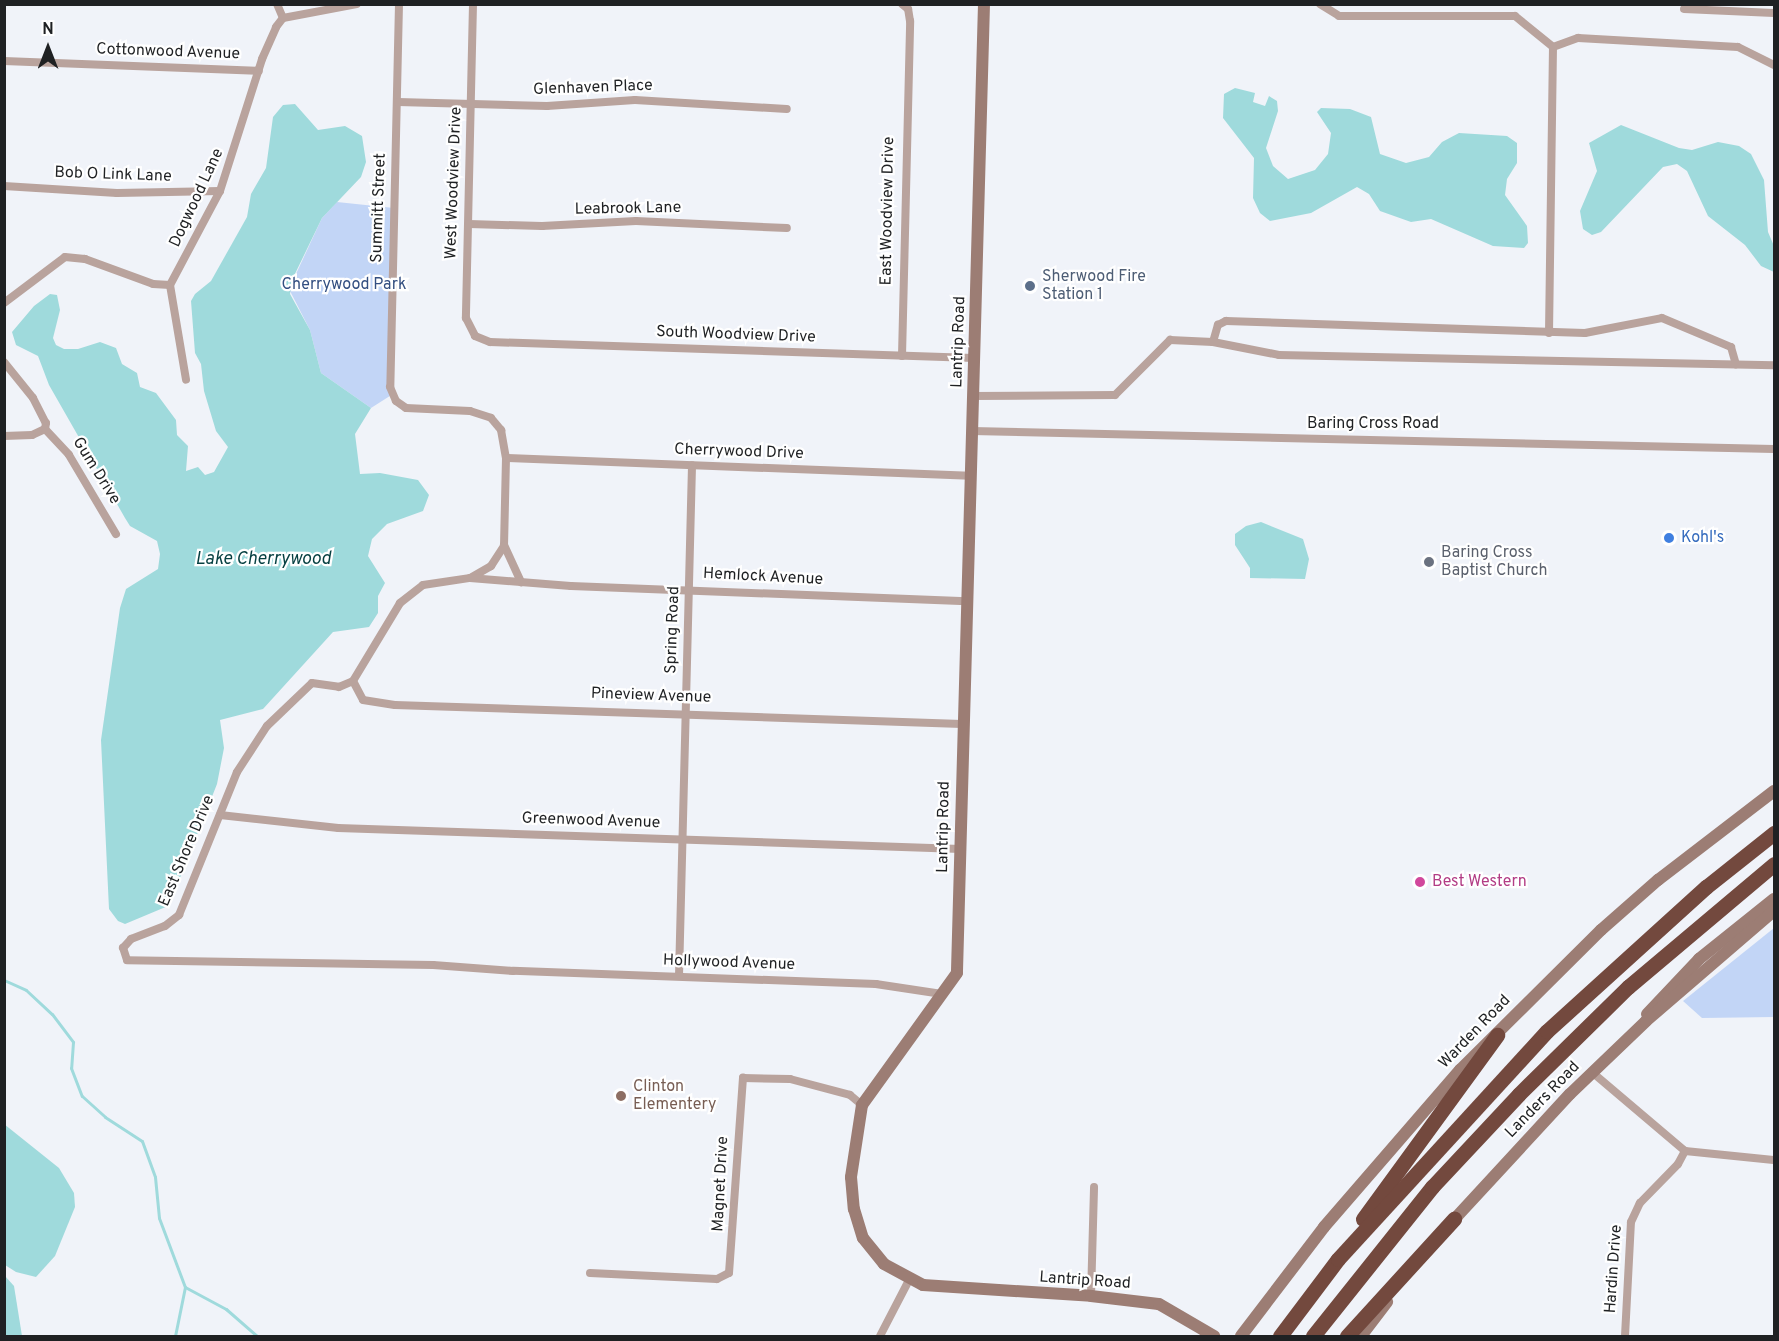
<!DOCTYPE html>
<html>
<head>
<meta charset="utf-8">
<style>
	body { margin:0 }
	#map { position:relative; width:1779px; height:1341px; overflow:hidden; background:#f0f3f9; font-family:Overpass,sans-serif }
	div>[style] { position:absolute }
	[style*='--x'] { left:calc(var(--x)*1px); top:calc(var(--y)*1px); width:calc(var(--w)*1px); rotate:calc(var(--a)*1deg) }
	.green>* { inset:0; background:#c2d5f6 }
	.water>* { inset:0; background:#9fdadc }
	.stream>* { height:3px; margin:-1.5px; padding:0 1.5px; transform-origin:1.5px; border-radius:1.5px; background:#9fdadc }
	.street>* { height:8px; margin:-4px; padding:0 4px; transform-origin:4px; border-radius:4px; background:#b9a39d }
	.secondary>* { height:12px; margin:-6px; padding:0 6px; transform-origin:6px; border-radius:6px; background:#9c7d74 }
	.highway>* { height:15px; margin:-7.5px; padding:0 7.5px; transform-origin:7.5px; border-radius:7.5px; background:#73493e }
	.dots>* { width:16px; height:16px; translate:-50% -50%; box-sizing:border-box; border:3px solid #fff; border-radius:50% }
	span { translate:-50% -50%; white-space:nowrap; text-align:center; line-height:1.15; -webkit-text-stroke:4.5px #fff; paint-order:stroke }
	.street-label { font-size:16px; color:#1f2123 }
	.service-label { font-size:16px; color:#4e5e75 }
	.left { translate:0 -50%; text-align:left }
	.park-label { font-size:16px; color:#334f81 }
	.shop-label { font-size:16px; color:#366cbe }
	.worship-label { font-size:16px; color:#5b616d }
	.hotel-label { font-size:16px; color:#b23c85 }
	.education-label { font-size:16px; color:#785e54 }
	.water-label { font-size:18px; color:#053f41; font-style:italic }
	.frame { position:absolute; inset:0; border:6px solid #1f2123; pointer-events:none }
	.north { position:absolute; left:18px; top:18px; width:60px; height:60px; -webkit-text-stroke:4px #fff; paint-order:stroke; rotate:0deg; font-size:16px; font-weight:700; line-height:24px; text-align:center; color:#1f2123 }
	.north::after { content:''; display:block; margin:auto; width:21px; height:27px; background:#1f2123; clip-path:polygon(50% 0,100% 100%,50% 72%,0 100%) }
</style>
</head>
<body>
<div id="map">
	<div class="green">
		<div style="clip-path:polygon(337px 202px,394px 208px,393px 394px,371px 408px,321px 373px,310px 330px,289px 289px,322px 218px)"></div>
		<div style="clip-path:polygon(1774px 928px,1774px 1017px,1702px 1018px,1683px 1001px)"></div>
	</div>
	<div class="water">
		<div style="clip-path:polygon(1235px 88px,1255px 93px,1253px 102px,1265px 106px,1269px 96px,1277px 101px,1278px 111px,1266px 148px,1273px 166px,1288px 179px,1315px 170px,1328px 154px,1331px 133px,1317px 112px,1321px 108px,1350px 109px,1371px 117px,1380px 154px,1406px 163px,1429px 157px,1442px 142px,1459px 133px,1507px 136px,1517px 143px,1517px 163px,1507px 179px,1505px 195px,1527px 226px,1528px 243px,1524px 248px,1493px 246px,1431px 219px,1411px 222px,1380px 211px,1369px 194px,1357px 187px,1311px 213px,1270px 221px,1260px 213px,1253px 198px,1254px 158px,1223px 118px,1224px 94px)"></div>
		<div style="clip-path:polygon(295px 104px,318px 130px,345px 126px,362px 136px,366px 162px,361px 177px,322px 218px,292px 280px,290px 294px,310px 330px,321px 373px,371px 408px,355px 434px,360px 474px,380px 473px,418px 480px,429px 495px,423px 511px,387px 524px,372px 539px,368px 556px,385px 583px,378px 596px,378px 613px,369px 627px,333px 632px,263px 709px,220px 720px,224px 748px,217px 784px,172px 898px,168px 906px,125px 924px,118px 921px,109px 909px,101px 740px,120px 608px,126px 589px,158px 569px,160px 554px,157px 541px,130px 526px,125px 518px,49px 385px,38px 356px,16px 345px,12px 332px,34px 306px,50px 294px,57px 295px,60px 310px,53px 338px,56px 345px,64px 349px,78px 349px,100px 342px,116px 348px,122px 364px,137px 373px,140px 387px,156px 393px,176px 420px,177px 435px,188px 446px,186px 471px,198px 467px,205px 475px,214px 472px,228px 447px,216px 431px,204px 391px,201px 364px,195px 353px,191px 301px,195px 294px,211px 281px,247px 217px,251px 194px,266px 168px,273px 117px,283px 105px)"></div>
		<div style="clip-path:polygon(1621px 125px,1679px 148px,1692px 150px,1718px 142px,1739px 146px,1751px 154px,1764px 180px,1768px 232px,1774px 246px,1774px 272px,1761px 266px,1745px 245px,1708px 216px,1687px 171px,1677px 164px,1663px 167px,1601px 232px,1592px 235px,1583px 229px,1580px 211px,1597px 171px,1589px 143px)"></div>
		<div style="clip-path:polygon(1261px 522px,1303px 539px,1309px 559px,1305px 579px,1250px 578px,1250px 568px,1235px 545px,1235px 534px,1246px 526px)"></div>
		<div style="clip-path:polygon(4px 1124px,59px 1168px,74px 1193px,75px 1207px,55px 1256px,36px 1277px,16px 1272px,5px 1265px)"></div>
		<div style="clip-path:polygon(5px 1276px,14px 1286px,22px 1336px,5px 1336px)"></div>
	</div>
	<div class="stream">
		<div style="--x:4;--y:980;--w:24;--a:24"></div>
		<div style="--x:26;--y:990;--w:35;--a:43"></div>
		<div style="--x:52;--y:1014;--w:35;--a:53"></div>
		<div style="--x:73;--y:1042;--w:26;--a:94"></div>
		<div style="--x:71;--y:1068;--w:30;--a:69"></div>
		<div style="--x:82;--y:1096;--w:31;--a:42"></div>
		<div style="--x:105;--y:1117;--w:44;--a:33"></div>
		<div style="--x:142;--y:1141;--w:38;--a:70"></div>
		<div style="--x:155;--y:1177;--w:41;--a:84.4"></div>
		<div style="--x:159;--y:1218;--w:74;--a:69.4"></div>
		<div style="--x:185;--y:1287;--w:47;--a:28.2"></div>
		<div style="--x:226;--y:1309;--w:41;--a:41.1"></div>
		<div style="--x:175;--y:1336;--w:50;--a:-78.5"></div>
	</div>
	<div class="street">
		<div style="--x:277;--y:4;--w:15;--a:67"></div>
		<div style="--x:399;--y:4;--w:383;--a:91.3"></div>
		<div style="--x:390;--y:387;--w:15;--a:67"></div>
		<div style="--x:396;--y:401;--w:12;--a:35"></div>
		<div style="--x:406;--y:408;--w:64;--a:2.7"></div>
		<div style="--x:470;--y:411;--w:22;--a:18"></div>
		<div style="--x:491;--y:418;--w:16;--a:50"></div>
		<div style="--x:501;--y:430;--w:28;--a:80"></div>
		<div style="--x:506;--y:458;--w:87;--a:91.3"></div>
		<div style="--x:504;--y:545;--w:41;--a:65.3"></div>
		<div style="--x:473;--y:4;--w:314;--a:91.3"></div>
		<div style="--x:466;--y:318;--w:20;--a:63"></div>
		<div style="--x:475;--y:336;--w:16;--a:22"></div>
		<div style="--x:490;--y:342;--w:484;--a:1.9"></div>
		<div style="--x:1320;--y:4;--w:22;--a:32"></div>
		<div style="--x:1339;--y:16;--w:176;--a:0"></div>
		<div style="--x:1515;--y:16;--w:49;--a:39.2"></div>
		<div style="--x:1553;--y:47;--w:27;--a:-20"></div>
		<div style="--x:1578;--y:38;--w:160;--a:3.2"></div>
		<div style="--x:1738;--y:47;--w:40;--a:26.6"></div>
		<div style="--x:1684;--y:9;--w:90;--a:2.5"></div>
		<div style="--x:4;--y:61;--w:255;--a:2.2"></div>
		<div style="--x:398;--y:102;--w:149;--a:1.5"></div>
		<div style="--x:547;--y:106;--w:88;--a:-3.9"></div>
		<div style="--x:635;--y:100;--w:152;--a:3.4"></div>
		<div style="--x:4;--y:186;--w:113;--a:3.5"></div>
		<div style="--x:117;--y:193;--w:103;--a:-1.1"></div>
		<div style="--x:469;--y:224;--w:73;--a:1.6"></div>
		<div style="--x:542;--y:226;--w:94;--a:-3"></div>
		<div style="--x:636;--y:221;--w:151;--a:2.7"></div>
		<div style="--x:170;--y:285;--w:96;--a:80.4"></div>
		<div style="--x:4;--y:303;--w:76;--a:-37"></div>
		<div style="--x:65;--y:257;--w:20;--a:6"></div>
		<div style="--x:85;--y:259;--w:72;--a:20.2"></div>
		<div style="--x:153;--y:284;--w:17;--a:3"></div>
		<div style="--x:170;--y:285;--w:106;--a:-62"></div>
		<div style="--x:220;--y:191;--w:139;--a:-72.3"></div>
		<div style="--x:262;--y:59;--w:35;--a:-66"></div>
		<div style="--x:276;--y:27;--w:11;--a:-52"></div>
		<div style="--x:283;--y:18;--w:75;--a:-10.7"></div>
		<div style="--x:1549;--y:333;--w:286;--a:-89.2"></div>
		<div style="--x:1213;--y:342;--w:18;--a:-74"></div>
		<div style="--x:1218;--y:325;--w:9;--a:-27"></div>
		<div style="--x:1226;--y:321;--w:359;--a:1.9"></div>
		<div style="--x:1585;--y:333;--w:78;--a:-11"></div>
		<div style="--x:1662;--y:318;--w:75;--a:22.8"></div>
		<div style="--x:1731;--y:347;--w:18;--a:74"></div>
		<div style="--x:902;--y:356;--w:335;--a:-88.6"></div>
		<div style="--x:910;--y:21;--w:12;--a:-99"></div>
		<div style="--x:908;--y:9;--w:8;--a:-140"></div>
		<div style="--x:4;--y:362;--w:46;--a:51.1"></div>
		<div style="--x:33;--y:398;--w:28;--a:63"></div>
		<div style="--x:46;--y:423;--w:6;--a:99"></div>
		<div style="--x:45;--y:429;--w:14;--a:155"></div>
		<div style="--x:32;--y:435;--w:28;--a:178"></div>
		<div style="--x:973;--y:396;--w:142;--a:-0.4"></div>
		<div style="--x:1115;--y:395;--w:78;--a:-45"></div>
		<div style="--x:1170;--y:340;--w:43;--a:2.7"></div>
		<div style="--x:1213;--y:342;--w:67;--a:11.1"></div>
		<div style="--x:1279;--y:355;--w:495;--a:1.2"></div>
		<div style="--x:45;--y:429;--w:35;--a:47"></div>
		<div style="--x:69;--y:455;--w:92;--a:59.3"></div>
		<div style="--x:972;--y:431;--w:802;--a:1.29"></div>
		<div style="--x:506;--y:458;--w:464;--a:2.2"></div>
		<div style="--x:472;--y:577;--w:22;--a:-30"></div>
		<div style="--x:491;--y:566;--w:24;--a:-57"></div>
		<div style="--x:353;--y:681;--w:21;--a:62"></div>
		<div style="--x:363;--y:700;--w:32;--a:9"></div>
		<div style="--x:395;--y:705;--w:567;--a:1.92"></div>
		<div style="--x:220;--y:815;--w:119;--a:6.3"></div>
		<div style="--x:338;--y:828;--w:623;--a:1.93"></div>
		<div style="--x:679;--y:976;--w:511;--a:-88.54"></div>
		<div style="--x:942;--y:994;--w:67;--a:-171.4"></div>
		<div style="--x:876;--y:984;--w:363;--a:-177.9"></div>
		<div style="--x:513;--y:971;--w:80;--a:-175.7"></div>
		<div style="--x:433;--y:965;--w:306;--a:-179.1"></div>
		<div style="--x:127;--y:960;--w:13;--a:-108"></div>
		<div style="--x:123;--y:948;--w:12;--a:-48"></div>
		<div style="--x:131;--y:939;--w:36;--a:-21"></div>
		<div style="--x:165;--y:926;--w:18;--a:-38"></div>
		<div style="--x:179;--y:915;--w:154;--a:-67.9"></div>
		<div style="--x:237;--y:772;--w:55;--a:-56.9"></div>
		<div style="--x:267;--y:726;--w:62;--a:-43.7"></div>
		<div style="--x:312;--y:683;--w:27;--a:8"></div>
		<div style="--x:339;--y:687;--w:15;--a:-23"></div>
		<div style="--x:353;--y:681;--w:91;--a:-58.9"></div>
		<div style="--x:400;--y:603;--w:29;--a:-38"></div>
		<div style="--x:423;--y:585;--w:48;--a:-8.5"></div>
		<div style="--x:470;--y:578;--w:101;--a:4.5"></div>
		<div style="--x:571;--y:586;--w:396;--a:2.2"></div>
		<div style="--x:1593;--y:1073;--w:121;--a:40.3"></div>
		<div style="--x:1685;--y:1151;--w:89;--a:5.8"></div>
		<div style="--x:590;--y:1273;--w:127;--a:2.7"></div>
		<div style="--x:717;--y:1279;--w:13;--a:-27"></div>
		<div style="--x:729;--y:1273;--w:196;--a:-85.9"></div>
		<div style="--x:743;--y:1078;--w:47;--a:1.2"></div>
		<div style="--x:790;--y:1079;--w:62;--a:14.9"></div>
		<div style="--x:850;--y:1095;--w:16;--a:40"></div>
		<div style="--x:1091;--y:1296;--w:109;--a:-88.4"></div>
		<div style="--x:880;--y:1336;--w:63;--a:-62.6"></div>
		<div style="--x:1625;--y:1336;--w:114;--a:-87"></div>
		<div style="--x:1631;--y:1222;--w:21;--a:-65"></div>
		<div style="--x:1640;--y:1203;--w:54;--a:-45.7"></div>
		<div style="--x:1678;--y:1164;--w:15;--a:-62"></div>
	</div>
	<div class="secondary">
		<div style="--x:984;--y:4;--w:969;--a:91.6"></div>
		<div style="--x:957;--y:973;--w:163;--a:125.7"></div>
		<div style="--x:862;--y:1105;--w:73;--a:98.7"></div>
		<div style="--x:851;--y:1177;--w:32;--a:85"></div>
		<div style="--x:854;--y:1209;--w:30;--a:73"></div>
		<div style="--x:863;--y:1238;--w:33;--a:51"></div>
		<div style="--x:884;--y:1264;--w:44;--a:28.3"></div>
		<div style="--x:923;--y:1285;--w:168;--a:3.7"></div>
		<div style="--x:1091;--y:1296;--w:68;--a:6.7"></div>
		<div style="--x:1159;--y:1304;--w:64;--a:30.2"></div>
		<div style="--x:1647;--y:1014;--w:76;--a:-46.6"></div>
		<div style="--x:1699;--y:959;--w:96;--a:-38.7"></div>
		<div style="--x:1449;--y:1225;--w:178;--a:-47.3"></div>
		<div style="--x:1570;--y:1094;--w:105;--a:-43.8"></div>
		<div style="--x:1646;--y:1021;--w:169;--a:-40.7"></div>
		<div style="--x:1241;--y:1336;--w:137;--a:-52.7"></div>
		<div style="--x:1324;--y:1227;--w:208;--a:-49.1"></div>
		<div style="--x:1460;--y:1070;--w:199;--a:-44.8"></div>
		<div style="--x:1601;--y:930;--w:76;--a:-41.3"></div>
		<div style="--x:1658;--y:880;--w:146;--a:-37.5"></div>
		<div style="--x:1361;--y:1336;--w:43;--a:-52.6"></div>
	</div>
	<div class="highway">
		<div style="--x:1363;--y:1219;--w:228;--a:-53.9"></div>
		<div style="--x:1280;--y:1336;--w:96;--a:-53"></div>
		<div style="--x:1338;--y:1259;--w:309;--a:-47.5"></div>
		<div style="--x:1547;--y:1031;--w:215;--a:-42.2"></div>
		<div style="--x:1706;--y:887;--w:87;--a:-38.5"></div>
		<div style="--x:1313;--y:1336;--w:191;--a:-51.4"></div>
		<div style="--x:1432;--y:1187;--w:127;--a:-46.9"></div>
		<div style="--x:1519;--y:1094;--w:153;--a:-44.5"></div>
		<div style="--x:1628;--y:987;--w:191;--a:-40.1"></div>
		<div style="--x:1347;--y:1336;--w:159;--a:-47.6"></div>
	</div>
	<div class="dots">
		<div style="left:1030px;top:286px;background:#5c6f8a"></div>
		<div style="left:1669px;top:538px;background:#3f7fe0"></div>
		<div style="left:1429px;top:562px;background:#6b7280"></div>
		<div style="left:1420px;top:882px;background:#d1479c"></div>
		<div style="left:621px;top:1096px;background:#8d6e63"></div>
	</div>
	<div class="street-label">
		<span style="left:168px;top:52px;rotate:2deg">Cottonwood Avenue</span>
		<span style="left:593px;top:88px;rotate:-2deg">Glenhaven Place</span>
		<span style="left:113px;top:175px;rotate:2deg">Bob O Link Lane</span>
		<span style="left:454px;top:183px;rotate:-88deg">West Woodview Drive</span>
		<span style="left:197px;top:198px;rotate:-65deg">Dogwood Lane</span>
		<span style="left:379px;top:208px;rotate:-88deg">Summitt Street</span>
		<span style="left:628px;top:209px;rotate:-1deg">Leabrook Lane</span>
		<span style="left:888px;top:211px;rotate:-89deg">East Woodview Drive</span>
		<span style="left:736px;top:335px;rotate:2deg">South Woodview Drive</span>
		<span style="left:959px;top:342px;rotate:-88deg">Lantrip Road</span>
		<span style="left:1373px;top:424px">Baring Cross Road</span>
		<span style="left:739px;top:452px;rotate:2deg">Cherrywood Drive</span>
		<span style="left:96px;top:471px;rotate:58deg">Gum Drive</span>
		<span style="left:763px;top:577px;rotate:3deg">Hemlock Avenue</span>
		<span style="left:673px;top:630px;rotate:-88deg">Spring Road</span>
		<span style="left:651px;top:696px;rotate:2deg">Pineview Avenue</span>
		<span style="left:591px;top:821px;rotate:2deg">Greenwood Avenue</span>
		<span style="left:944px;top:827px;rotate:-89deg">Lantrip Road</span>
		<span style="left:187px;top:851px;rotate:-67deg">East Shore Drive</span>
		<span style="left:729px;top:963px;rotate:2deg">Hollywood Avenue</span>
		<span style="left:1475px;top:1032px;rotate:-46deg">Warden Road</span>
		<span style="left:1543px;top:1100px;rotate:-46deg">Landers Road</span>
		<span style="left:721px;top:1184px;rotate:-87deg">Magnet Drive</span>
		<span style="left:1614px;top:1269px;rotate:-86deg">Hardin Drive</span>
		<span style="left:1085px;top:1281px;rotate:4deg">Lantrip Road</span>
	</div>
	<div class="service-label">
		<span class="left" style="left:1042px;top:286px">Sherwood Fire<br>Station 1</span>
	</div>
	<div class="park-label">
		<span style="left:344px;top:285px">Cherrywood Park</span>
	</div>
	<div class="shop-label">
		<span class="left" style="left:1681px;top:538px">Kohl's</span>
	</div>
	<div class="worship-label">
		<span class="left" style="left:1441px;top:562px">Baring Cross<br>Baptist Church</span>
	</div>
	<div class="hotel-label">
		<span class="left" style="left:1432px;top:882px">Best Western</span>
	</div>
	<div class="education-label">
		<span class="left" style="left:633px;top:1096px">Clinton<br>Elementery</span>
	</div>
	<div class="water-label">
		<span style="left:263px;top:560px">Lake Cherrywood</span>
	</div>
	<div class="frame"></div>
	<div class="north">N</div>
</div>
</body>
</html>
